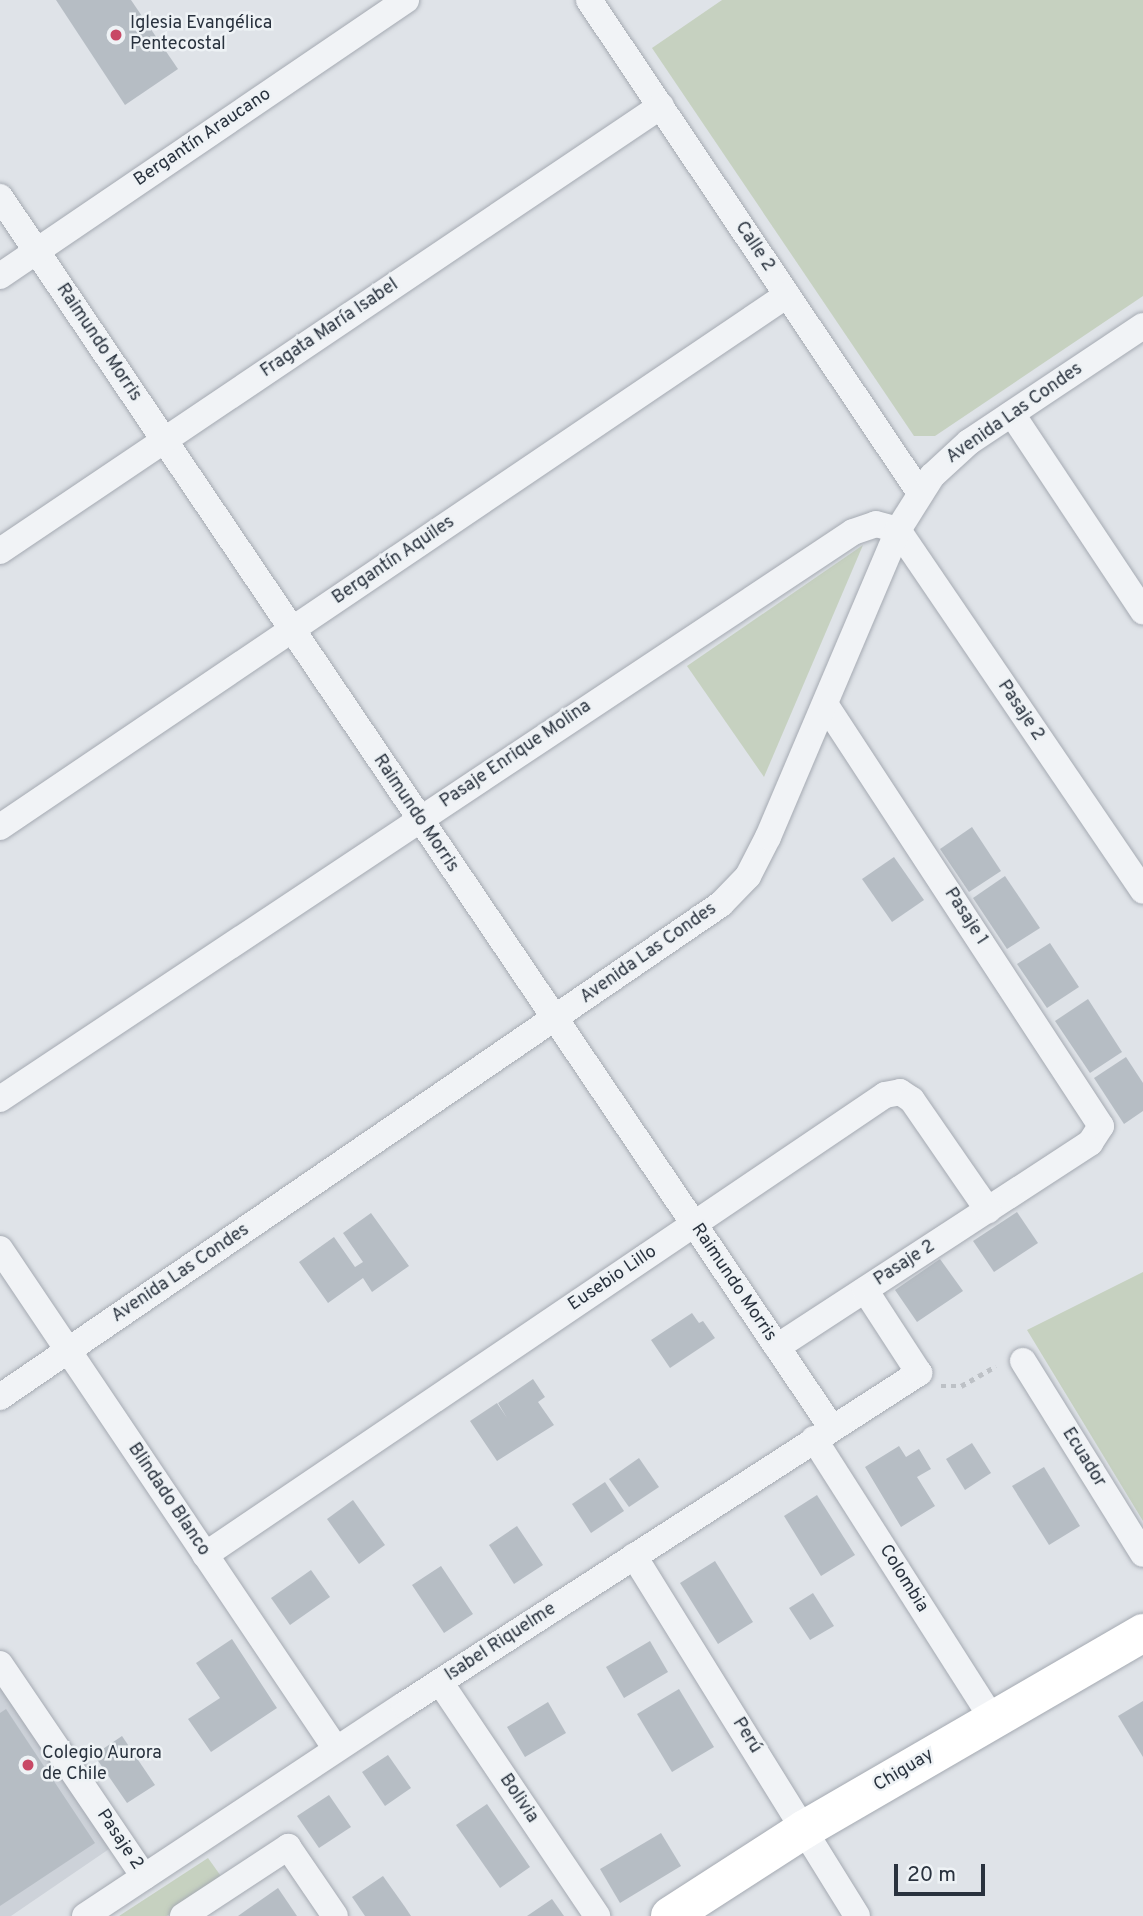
<!DOCTYPE html>
<html>
<head>
<meta charset="utf-8">
<style>
	body { margin:0 }
	#map { position:relative; width:1143px; height:1916px; overflow:hidden; background:#dfe3e8; font-family:Overpass,sans-serif }
	div>[style] { position:absolute }
	[style*='--x'] { left:calc(var(--x)*1px); top:calc(var(--y)*1px); width:calc(var(--w)*1px); rotate:calc(var(--a)*1deg) }
	.built>* { inset:0; background:#cdd2d9 }
	.green>* { inset:0; background:#c6d1c0 }
	.building>* { inset:0; background:#b6bdc4 }
	.path>* { height:4.5px; margin-top:-2.25px; transform-origin:0; background:repeating-linear-gradient(90deg,#bdc1c6 0 5px,transparent 0 10px) }
	.roads { filter:drop-shadow(0 0 2px #a5aab2) drop-shadow(0 0 2px #a5aab2) }
	.street>* { height:26px; margin:-13px; padding:0 13px; transform-origin:13px; border-radius:13px; background:#f1f3f6 }
	.secondary>* { height:38px; margin:-19px; padding:0 19px; transform-origin:19px; border-radius:19px; background:#fff }
	.dots>* { width:19px; height:19px; translate:-50% -50%; box-sizing:border-box; border:4px solid #eef2f5; border-radius:50% }
	span { translate:-50% -50%; white-space:nowrap; text-align:center; line-height:1.15; -webkit-text-stroke:5px #eef2f5; paint-order:stroke }
	.poi-label { font-size:18px; color:#29323e }
	.left { translate:0 -50%; text-align:left }
	.street-label { font-size:18px; color:#29323e }
	.scale { position:absolute; left:894px; top:1864px; width:91px; height:32px; box-sizing:border-box; border:4px solid #29323e; border-top:0; padding-left:9px; font-size:21px; line-height:24px; white-space:nowrap; color:#29323e; -webkit-text-stroke:5px #eef2f5; paint-order:stroke }
</style>
</head>
<body>
<div id="map">
	<div class="built">
		<div style="clip-path:polygon(0 1683px,112px 1847px,11px 1916px,0 1916px)"></div>
	</div>
	<div class="green">
		<div style="clip-path:polygon(722px 0,1143px 0,1143px 296px,935px 436px,914px 436px,652px 48px)"></div>
		<div style="clip-path:polygon(863px 545px,764px 777px,687px 666px)"></div>
		<div style="clip-path:polygon(1143px 1272px,1143px 1521px,1027px 1330px)"></div>
		<div style="clip-path:polygon(208px 1858px,223px 1879px,167px 1916px,119px 1916px)"></div>
	</div>
	<div class="building">
		<div style="clip-path:polygon(56px 0,131px 0,178px 69px,125px 105px)"></div>
		<div style="clip-path:polygon(972px 827px,1001px 871px,969px 892px,940px 849px)"></div>
		<div style="clip-path:polygon(894px 857px,924px 900px,892px 922px,862px 879px)"></div>
		<div style="clip-path:polygon(1005px 876px,1040px 928px,1007px 949px,973px 898px)"></div>
		<div style="clip-path:polygon(1050px 943px,1079px 987px,1047px 1008px,1017px 964px)"></div>
		<div style="clip-path:polygon(1088px 999px,1122px 1052px,1090px 1073px,1055px 1021px)"></div>
		<div style="clip-path:polygon(1126px 1057px,1143px 1083px,1143px 1111px,1124px 1124px,1094px 1078px)"></div>
		<div style="clip-path:polygon(1017px 1212px,1038px 1243px,994px 1272px,973px 1241px)"></div>
		<div style="clip-path:polygon(371px 1213px,409px 1266px,372px 1292px,363px 1278px,328px 1303px,299px 1262px,334px 1237px,355px 1267px,363px 1262px,343px 1233px)"></div>
		<div style="clip-path:polygon(940px 1259px,963px 1291px,917px 1322px,895px 1290px)"></div>
		<div style="clip-path:polygon(692px 1313px,699px 1323px,703px 1321px,715px 1338px,670px 1368px,651px 1340px)"></div>
		<div style="clip-path:polygon(533px 1379px,545px 1397px,538px 1402px,554px 1425px,497px 1461px,470px 1421px,497px 1403px,507px 1418px,498px 1403px)"></div>
		<div style="clip-path:polygon(972px 1443px,991px 1473px,965px 1490px,946px 1459px)"></div>
		<div style="clip-path:polygon(899px 1446px,906px 1457px,919px 1449px,931px 1469px,917px 1477px,935px 1506px,901px 1527px,865px 1467px)"></div>
		<div style="clip-path:polygon(639px 1458px,659px 1487px,629px 1507px,609px 1479px)"></div>
		<div style="clip-path:polygon(1044px 1467px,1080px 1526px,1049px 1545px,1012px 1486px)"></div>
		<div style="clip-path:polygon(605px 1482px,624px 1511px,591px 1533px,572px 1504px)"></div>
		<div style="clip-path:polygon(817px 1495px,855px 1555px,821px 1576px,784px 1516px)"></div>
		<div style="clip-path:polygon(353px 1500px,385px 1545px,359px 1564px,327px 1519px)"></div>
		<div style="clip-path:polygon(517px 1526px,543px 1565px,514px 1584px,489px 1545px)"></div>
		<div style="clip-path:polygon(715px 1561px,753px 1622px,718px 1644px,680px 1583px)"></div>
		<div style="clip-path:polygon(441px 1566px,473px 1614px,444px 1633px,412px 1585px)"></div>
		<div style="clip-path:polygon(311px 1570px,330px 1597px,290px 1625px,271px 1598px)"></div>
		<div style="clip-path:polygon(813px 1593px,834px 1626px,810px 1640px,789px 1608px)"></div>
		<div style="clip-path:polygon(232px 1639px,277px 1708px,211px 1752px,188px 1719px,220px 1698px,196px 1663px)"></div>
		<div style="clip-path:polygon(650px 1641px,668px 1672px,624px 1698px,606px 1667px)"></div>
		<div style="clip-path:polygon(679px 1689px,714px 1747px,672px 1772px,637px 1714px)"></div>
		<div style="clip-path:polygon(1143px 1701px,1143px 1757px,1118px 1716px)"></div>
		<div style="clip-path:polygon(548px 1702px,566px 1733px,525px 1757px,507px 1727px)"></div>
		<div style="clip-path:polygon(6px 1709px,95px 1843px,0 1906px,0 1713px)"></div>
		<div style="clip-path:polygon(122px 1736px,155px 1785px,127px 1803px,94px 1755px)"></div>
		<div style="clip-path:polygon(388px 1755px,411px 1788px,385px 1806px,362px 1772px)"></div>
		<div style="clip-path:polygon(329px 1795px,351px 1827px,319px 1848px,297px 1816px)"></div>
		<div style="clip-path:polygon(487px 1804px,530px 1867px,500px 1888px,456px 1825px)"></div>
		<div style="clip-path:polygon(661px 1833px,681px 1866px,620px 1903px,600px 1869px)"></div>
		<div style="clip-path:polygon(383px 1876px,405px 1907px,411px 1916px,365px 1916px,352px 1897px)"></div>
		<div style="clip-path:polygon(278px 1888px,297px 1916px,238px 1916px,245px 1911px)"></div>
		<div style="clip-path:polygon(552px 1899px,564px 1916px,527px 1916px)"></div>
	</div>
	<div class="path">
		<div style="--x:941;--y:1386;--w:20;--a:0"></div>
		<div style="--x:961;--y:1386;--w:40;--a:-29.7"></div>
	</div>
	<div class="roads">
		<div class="street">
			<div style="--x:589;--y:0;--w:594;--a:56.12"></div>
			<div style="--x:0;--y:197;--w:1486;--a:55.95"></div>
			<div style="--x:0;--y:276;--w:491;--a:-34.2"></div>
			<div style="--x:1012;--y:414;--w:237;--a:56.4"></div>
			<div style="--x:0;--y:551;--w:797;--a:-33.95"></div>
			<div style="--x:0;--y:827;--w:950;--a:-34.06"></div>
			<div style="--x:0;--y:1099;--w:1024;--a:-33.61"></div>
			<div style="--x:853;--y:532;--w:24;--a:-19"></div>
			<div style="--x:876;--y:524;--w:23;--a:15"></div>
			<div style="--x:898;--y:530;--w:436;--a:55.8"></div>
			<div style="--x:0;--y:1249;--w:602;--a:56.1"></div>
			<div style="--x:777;--y:1347;--w:374;--a:-33.1"></div>
			<div style="--x:1090;--y:1143;--w:20;--a:-57"></div>
			<div style="--x:1101;--y:1126;--w:504;--a:-123.19"></div>
			<div style="--x:1023;--y:1361;--w:227;--a:58.1"></div>
			<div style="--x:0;--y:1397;--w:873;--a:-34.36"></div>
			<div style="--x:721;--y:904;--w:39;--a:-46"></div>
			<div style="--x:748;--y:876;--w:44;--a:-62.9"></div>
			<div style="--x:768;--y:837;--w:333;--a:-67"></div>
			<div style="--x:898;--y:530;--w:64;--a:-57.8"></div>
			<div style="--x:932;--y:476;--w:50;--a:-42.6"></div>
			<div style="--x:969;--y:442;--w:209;--a:-33.7"></div>
			<div style="--x:814;--y:1439;--w:331;--a:57.5"></div>
			<div style="--x:205;--y:1555;--w:821;--a:-34.08"></div>
			<div style="--x:885;--y:1095;--w:15;--a:-11"></div>
			<div style="--x:900;--y:1092;--w:14;--a:34"></div>
			<div style="--x:912;--y:1100;--w:134;--a:55.4"></div>
			<div style="--x:634;--y:1556;--w:423;--a:58.2"></div>
			<div style="--x:0;--y:1664;--w:257;--a:55.9"></div>
			<div style="--x:440;--y:1682;--w:282;--a:56.1"></div>
			<div style="--x:85;--y:1916;--w:382;--a:-33.5"></div>
			<div style="--x:404;--y:1705;--w:613;--a:-32.81"></div>
			<div style="--x:919;--y:1373;--w:99;--a:-123"></div>
			<div style="--x:183;--y:1916;--w:126;--a:-33.3"></div>
			<div style="--x:288;--y:1847;--w:83;--a:55.7"></div>
		</div>
		<div class="secondary">
			<div style="--x:670;--y:1916;--w:161;--a:-32.8"></div>
			<div style="--x:805;--y:1829;--w:391;--a:-30.1"></div>
		</div>
	</div>
	<div class="dots">
		<div style="left:116px;top:35px;background:#c84966"></div>
		<div style="left:28px;top:1765px;background:#c84966"></div>
	</div>
	<div class="poi-label">
		<span class="left" style="left:130px;top:35px">Iglesia Evangélica<br>Pentecostal</span>
		<span class="left" style="left:42px;top:1765px">Colegio Aurora<br>de Chile</span>
	</div>
	<div class="street-label">
		<span style="left:203px;top:138px;rotate:-34deg">Bergantín Araucano</span>
		<span style="left:754px;top:247px;rotate:56deg">Calle 2</span>
		<span style="left:330px;top:329px;rotate:-34deg">Fragata María Isabel</span>
		<span style="left:98px;top:343px;rotate:56deg">Raimundo Morris</span>
		<span style="left:1015px;top:414px;rotate:-35deg">Avenida Las Condes</span>
		<span style="left:394px;top:561px;rotate:-34deg">Bergantín Aquiles</span>
		<span style="left:1020px;top:711px;rotate:56deg">Pasaje 2</span>
		<span style="left:516px;top:755px;rotate:-34deg">Pasaje Enrique Molina</span>
		<span style="left:415px;top:814px;rotate:56deg">Raimundo Morris</span>
		<span style="left:965px;top:917px;rotate:57deg">Pasaje 1</span>
		<span style="left:649px;top:954px;rotate:-35deg">Avenida Las Condes</span>
		<span style="left:905px;top:1264px;rotate:-33deg">Pasaje 2</span>
		<span style="left:181px;top:1274px;rotate:-34deg">Avenida Las Condes</span>
		<span style="left:613px;top:1279px;rotate:-34deg">Eusebio Lillo</span>
		<span style="left:733px;top:1283px;rotate:56deg">Raimundo Morris</span>
		<span style="left:1083px;top:1458px;rotate:58deg">Ecuador</span>
		<span style="left:168px;top:1500px;rotate:56deg">Blindado Blanco</span>
		<span style="left:903px;top:1579px;rotate:58deg">Colombia</span>
		<span style="left:501px;top:1643px;rotate:-33deg">Isabel Riquelme</span>
		<span style="left:746px;top:1736px;rotate:58deg">Perú</span>
		<span style="left:904px;top:1771px;rotate:-31deg">Chiguay</span>
		<span style="left:518px;top:1799px;rotate:56deg">Bolivia</span>
		<span style="left:119px;top:1840px;rotate:56deg">Pasaje 2</span>
	</div>
	<div class="scale">20 m</div>
</div>
</body>
</html>
